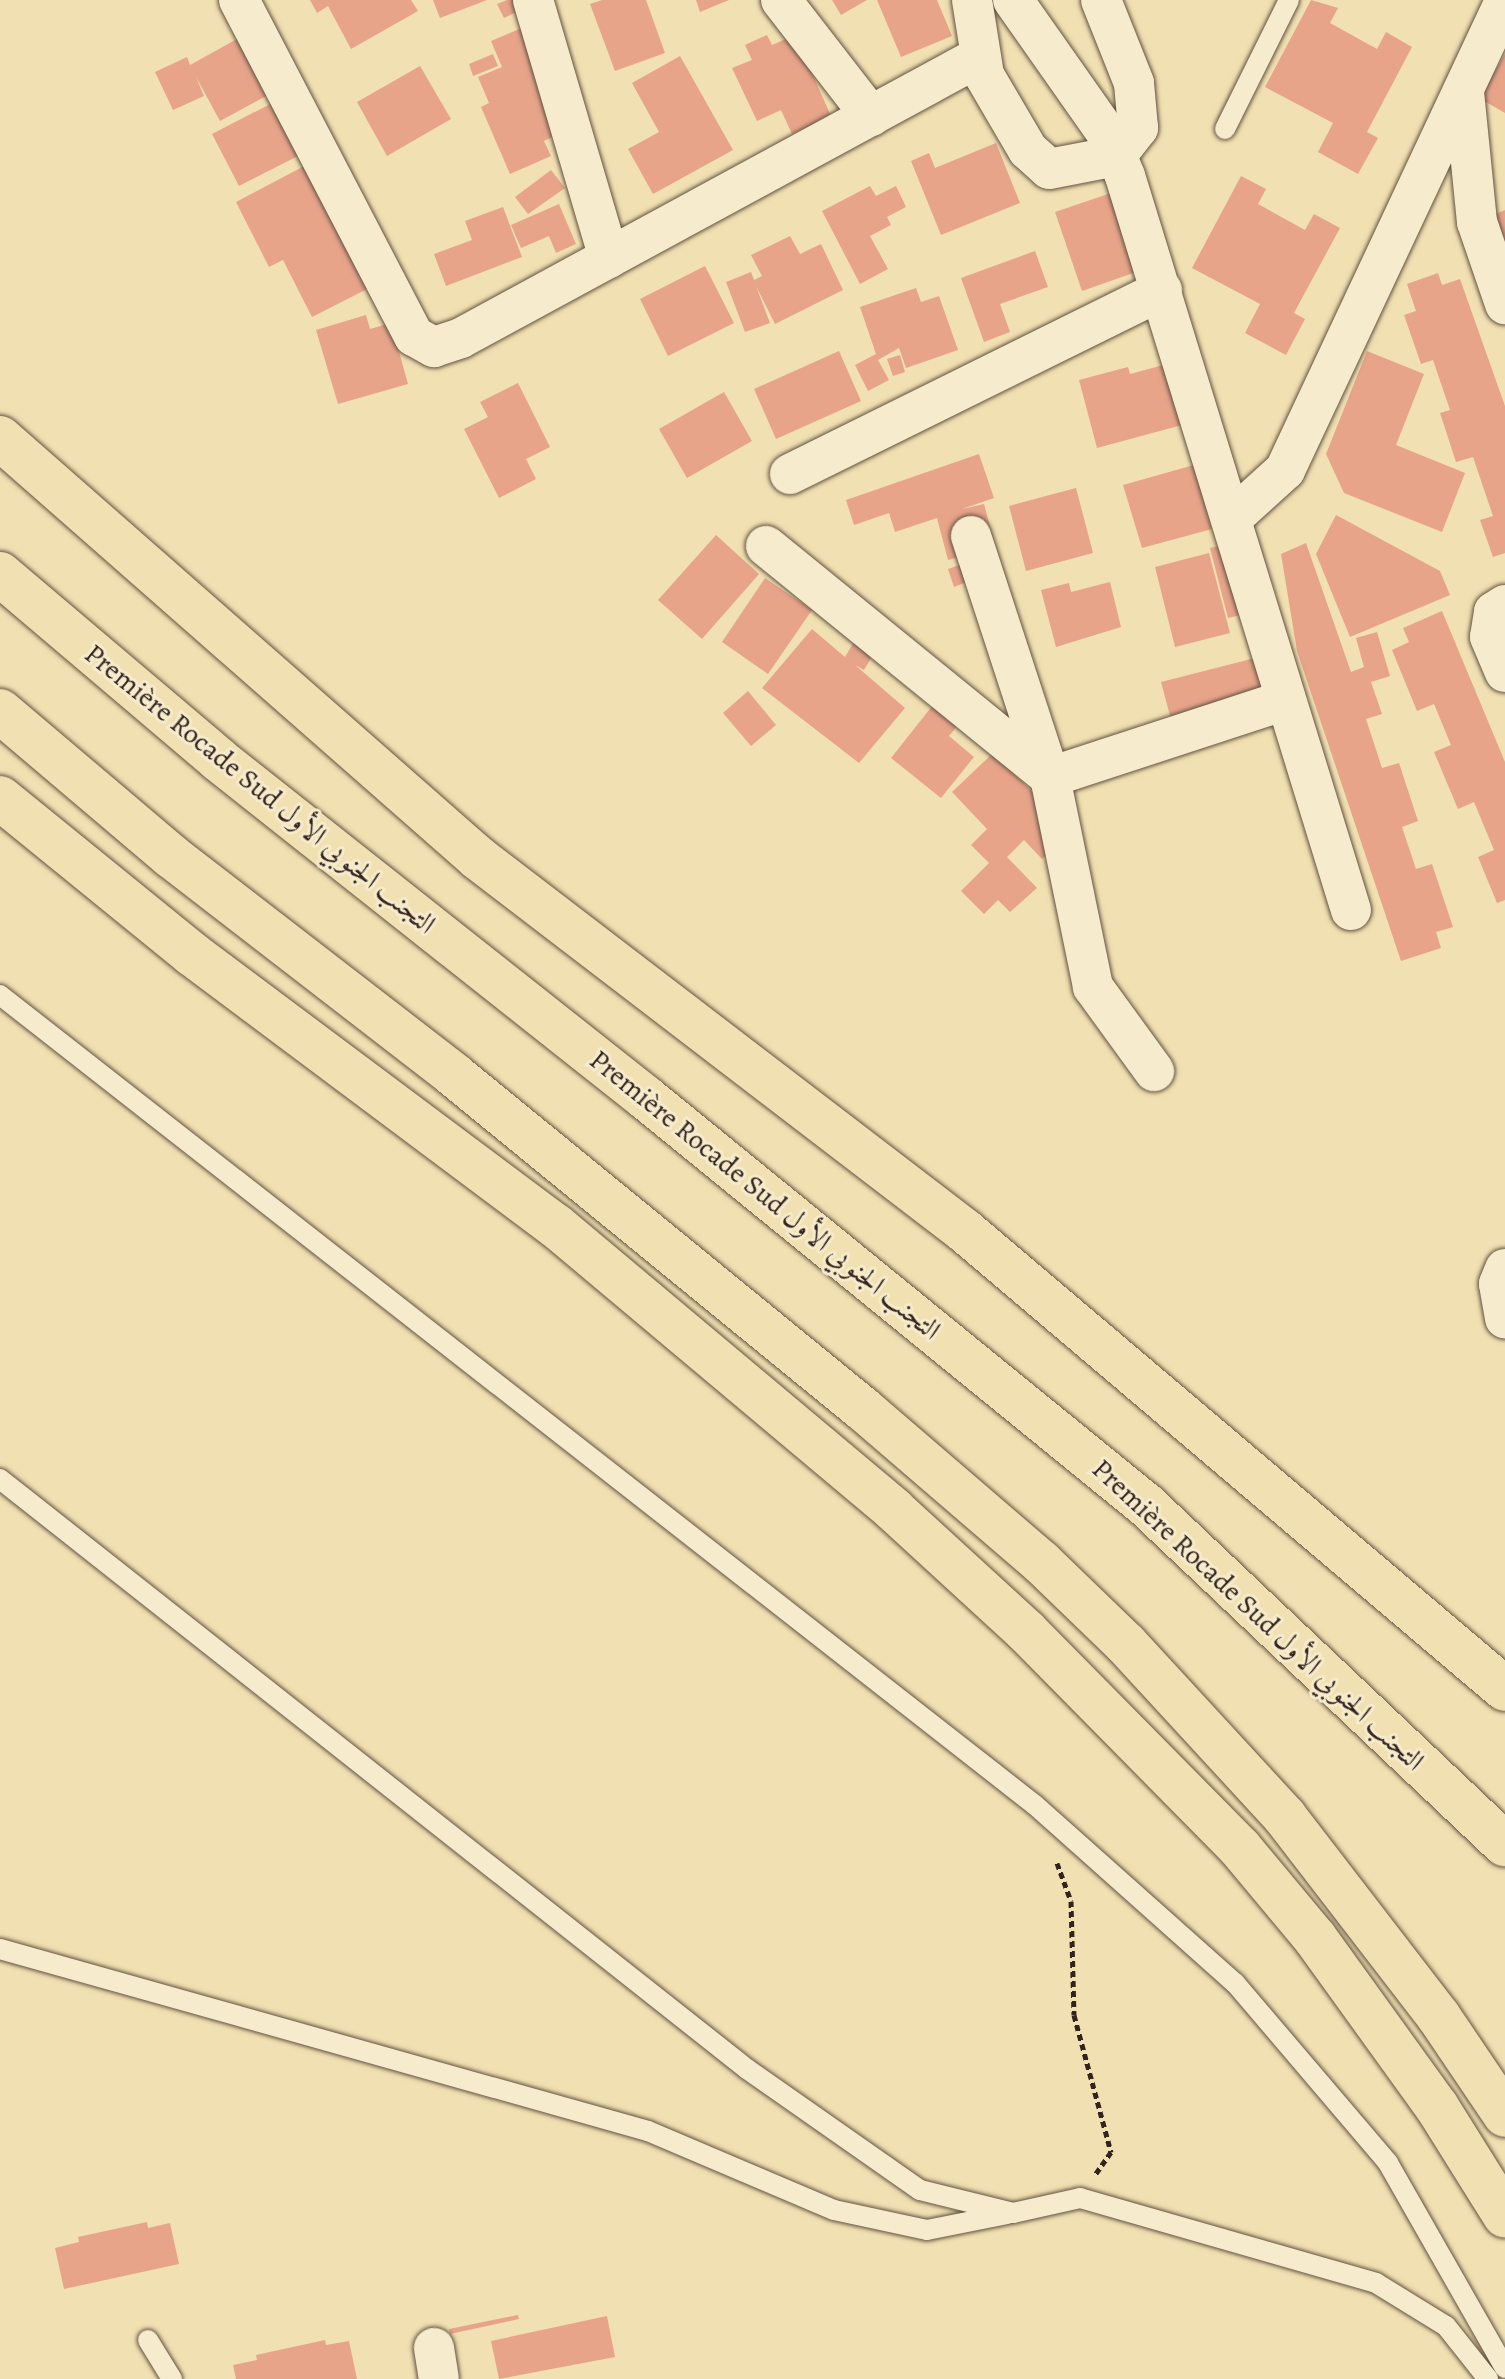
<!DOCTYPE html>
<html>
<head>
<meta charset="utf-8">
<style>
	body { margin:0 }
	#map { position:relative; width:1505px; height:2379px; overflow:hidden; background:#f1e0b1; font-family:Alegreya,Amiri,serif }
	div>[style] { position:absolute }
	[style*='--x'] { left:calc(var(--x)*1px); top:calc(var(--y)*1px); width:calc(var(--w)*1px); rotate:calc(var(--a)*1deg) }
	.building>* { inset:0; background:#e7a489 }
	.path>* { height:5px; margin-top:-2.5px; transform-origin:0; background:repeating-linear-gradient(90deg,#32231d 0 6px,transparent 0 10px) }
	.roads { filter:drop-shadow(0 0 2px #625242) drop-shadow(0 0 2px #625242) }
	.lane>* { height:20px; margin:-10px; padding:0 10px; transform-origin:10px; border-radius:10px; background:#f6ebcc }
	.street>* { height:40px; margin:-20px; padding:0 20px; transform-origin:20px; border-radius:20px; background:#f6ebcc }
	.highway>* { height:44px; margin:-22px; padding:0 22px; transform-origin:22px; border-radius:22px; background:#f1e0b1 }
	span { translate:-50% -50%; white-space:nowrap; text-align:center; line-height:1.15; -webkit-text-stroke:6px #f6ebcc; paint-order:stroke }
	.street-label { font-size:28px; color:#32231d }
</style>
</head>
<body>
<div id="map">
	<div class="building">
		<div style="clip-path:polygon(310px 0,411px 0,418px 11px,351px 49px,328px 6px,317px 13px)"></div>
		<div style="clip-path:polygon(433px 0,487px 0,440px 18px)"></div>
		<div style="clip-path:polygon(507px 0,519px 0,523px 9px,504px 18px,497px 4px)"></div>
		<div style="clip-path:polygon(602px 0,646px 0,665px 53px,615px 71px,590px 4px)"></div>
		<div style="clip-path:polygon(696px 0,729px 0,700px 12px)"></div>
		<div style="clip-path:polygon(832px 0,867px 0,841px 15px)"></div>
		<div style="clip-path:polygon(877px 0,937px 0,952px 36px,901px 57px)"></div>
		<div style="clip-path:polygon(1311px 0,1338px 8px,1330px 23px,1377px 49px,1386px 32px,1412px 47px,1367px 132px,1378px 138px,1358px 174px,1318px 152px,1333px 123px,1265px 87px)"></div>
		<div style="clip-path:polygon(529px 25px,561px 133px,544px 141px,551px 156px,510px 174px,481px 107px,489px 103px,478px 77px,502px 67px,491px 41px)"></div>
		<div style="clip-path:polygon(767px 35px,772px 45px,795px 35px,831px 116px,792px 134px,781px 110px,757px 121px,732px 68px,752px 60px,745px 45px)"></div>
		<div style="clip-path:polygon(237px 39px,268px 95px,220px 121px,196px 77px,204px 96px,173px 110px,155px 72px,187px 57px,190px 65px)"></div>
		<div style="clip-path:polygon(493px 54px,498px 66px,473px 76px,469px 64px)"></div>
		<div style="clip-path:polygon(1505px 54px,1505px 113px,1479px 98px)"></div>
		<div style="clip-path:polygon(680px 56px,733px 150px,653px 194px,628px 149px,659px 132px,632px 83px)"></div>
		<div style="clip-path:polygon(420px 66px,451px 119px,387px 156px,357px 102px)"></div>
		<div style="clip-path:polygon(280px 99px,298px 156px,239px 186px,212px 134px)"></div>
		<div style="clip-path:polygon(996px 143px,1020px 203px,941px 235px,911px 161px,929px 153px,935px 168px)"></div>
		<div style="clip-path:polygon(308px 164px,371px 287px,312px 317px,283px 260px,269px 267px,236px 202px)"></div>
		<div style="clip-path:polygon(551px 170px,565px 188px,528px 214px,515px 197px)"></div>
		<div style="clip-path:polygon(1241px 176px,1266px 189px,1258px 204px,1305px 230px,1314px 214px,1340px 228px,1294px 313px,1305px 319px,1286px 355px,1245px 333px,1260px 304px,1192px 268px)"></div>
		<div style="clip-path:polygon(870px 186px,876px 196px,896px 186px,906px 207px,887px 217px,891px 225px,870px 236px,888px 269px,860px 284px,822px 211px)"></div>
		<div style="clip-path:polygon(1111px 193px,1139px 271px,1082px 291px,1055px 212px)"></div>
		<div style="clip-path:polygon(559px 204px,576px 244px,556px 253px,549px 236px,521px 248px,511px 225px)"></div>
		<div style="clip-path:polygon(503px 207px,522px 257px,446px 286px,434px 254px,472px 240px,465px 221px)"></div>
		<div style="clip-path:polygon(1505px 210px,1505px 275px,1483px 219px)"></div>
		<div style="clip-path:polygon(790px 236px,800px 254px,821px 244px,843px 290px,775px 324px,756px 286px,770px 323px,745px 332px,726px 282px,751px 272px,754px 280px,762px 276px,751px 255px)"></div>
		<div style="clip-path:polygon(1035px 251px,1048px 287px,1000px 304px,1010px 332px,984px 342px,961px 278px)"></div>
		<div style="clip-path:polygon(705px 266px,734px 323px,668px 356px,640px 299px)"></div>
		<div style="clip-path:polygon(1438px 273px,1442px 285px,1460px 279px,1505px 406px,1505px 553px,1493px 557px,1480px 520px,1493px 516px,1473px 457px,1456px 462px,1440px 413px,1450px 410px,1433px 360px,1421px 364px,1404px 315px,1416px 311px,1407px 284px)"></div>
		<div style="clip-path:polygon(916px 288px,921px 302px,939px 296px,958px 350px,906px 368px,899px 348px,878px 360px,889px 380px,868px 391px,855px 365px,876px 354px,860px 307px)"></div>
		<div style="clip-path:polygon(366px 315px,370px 329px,391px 323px,408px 384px,338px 404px,316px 330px)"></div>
		<div style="clip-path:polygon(839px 351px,861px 401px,776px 439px,754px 389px)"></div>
		<div style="clip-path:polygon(1367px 351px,1424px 374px,1396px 445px,1465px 473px,1442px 532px,1344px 493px,1326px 454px)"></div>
		<div style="clip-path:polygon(900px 355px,905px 372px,893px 376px,887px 359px)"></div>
		<div style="clip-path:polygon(1167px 364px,1182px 425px,1097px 448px,1079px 380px,1128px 367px,1130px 374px)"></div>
		<div style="clip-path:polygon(518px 383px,550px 447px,526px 459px,536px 479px,499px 498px,464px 429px,488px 417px,480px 402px)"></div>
		<div style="clip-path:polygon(724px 392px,752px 441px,687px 478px,659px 429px)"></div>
		<div style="clip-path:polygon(979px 454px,994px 498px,962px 509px,984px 504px,1002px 571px,970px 554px,948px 560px,937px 518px,895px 532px,889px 513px,854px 525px,846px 500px)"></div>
		<div style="clip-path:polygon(1194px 465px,1212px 529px,1142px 548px,1123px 485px)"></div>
		<div style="clip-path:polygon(1076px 488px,1093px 553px,1026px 571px,1009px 506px)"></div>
		<div style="clip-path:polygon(1336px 515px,1440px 571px,1450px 595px,1350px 637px,1316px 554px)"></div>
		<div style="clip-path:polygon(716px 535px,759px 574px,702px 639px,658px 600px)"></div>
		<div style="clip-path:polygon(1306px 543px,1351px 672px,1364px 667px,1356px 638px,1377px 632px,1390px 676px,1371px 682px,1382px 714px,1366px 719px,1382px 768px,1399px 763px,1418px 821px,1402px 827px,1416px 869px,1432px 864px,1453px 927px,1436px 932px,1441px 948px,1401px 961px,1297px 651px,1281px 554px)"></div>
		<div style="clip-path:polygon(1227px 544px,1245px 614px,1228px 618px,1210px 548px)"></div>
		<div style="clip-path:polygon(1209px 553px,1230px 633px,1175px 647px,1155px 567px)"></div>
		<div style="clip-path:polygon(968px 562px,974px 579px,954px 587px,948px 569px)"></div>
		<div style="clip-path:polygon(765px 578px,812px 610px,768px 674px,722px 642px)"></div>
		<div style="clip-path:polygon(1110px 582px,1121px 627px,1056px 647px,1041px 590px,1069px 583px,1071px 592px)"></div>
		<div style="clip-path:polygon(1442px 611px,1505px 762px,1505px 900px,1497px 903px,1478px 857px,1494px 850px,1474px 802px,1458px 809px,1434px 752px,1451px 745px,1434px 704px,1417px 711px,1392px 650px,1409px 642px,1403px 628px)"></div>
		<div style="clip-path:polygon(812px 629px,845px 657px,858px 635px,878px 646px,864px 670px,855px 665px,905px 708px,859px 763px,762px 688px)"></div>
		<div style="clip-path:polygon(1263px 656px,1278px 716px,1177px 742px,1161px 682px)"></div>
		<div style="clip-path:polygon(748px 691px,776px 725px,751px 746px,723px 713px)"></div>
		<div style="clip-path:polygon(933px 705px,958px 725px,949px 736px,974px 757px,941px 798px,891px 758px)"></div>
		<div style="clip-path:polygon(993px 753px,1072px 831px,1042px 859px,1024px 840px,1007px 857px,1037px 888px,1010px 912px,998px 900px,984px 914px,961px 891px,989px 863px,971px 845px,987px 829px,952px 792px)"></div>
		<div style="clip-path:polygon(147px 2222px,148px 2228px,170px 2223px,179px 2264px,64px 2289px,55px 2248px,79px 2242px,78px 2237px)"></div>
		<div style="clip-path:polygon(518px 2315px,519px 2319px,450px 2334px,449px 2329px)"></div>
		<div style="clip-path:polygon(607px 2316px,615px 2357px,499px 2379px,491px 2341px)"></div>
		<div style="clip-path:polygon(325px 2340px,326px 2345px,349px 2341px,357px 2379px,236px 2379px,233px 2365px,257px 2360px,256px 2355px)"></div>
	</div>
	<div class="path">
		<div style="--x:1057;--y:1863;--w:40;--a:69.8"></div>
		<div style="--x:1071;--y:1901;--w:114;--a:88.5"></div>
		<div style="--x:1074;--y:2015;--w:142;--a:74.9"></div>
		<div style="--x:1111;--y:2152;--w:29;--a:125"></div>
	</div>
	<div class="roads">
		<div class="lane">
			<div style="--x:1225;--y:129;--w:144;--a:-63.6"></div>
			<div style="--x:0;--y:995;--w:1314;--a:38.05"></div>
			<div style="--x:1035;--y:1805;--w:268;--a:41.7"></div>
			<div style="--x:1235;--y:1983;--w:236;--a:49.6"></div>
			<div style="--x:1388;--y:2163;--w:236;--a:60.3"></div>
			<div style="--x:0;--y:1479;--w:952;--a:38.3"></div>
			<div style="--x:747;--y:2069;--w:211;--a:35"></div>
			<div style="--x:920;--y:2190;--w:96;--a:13.9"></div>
			<div style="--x:1013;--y:2213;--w:69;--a:-12.6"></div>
			<div style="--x:1080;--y:2198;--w:308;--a:16"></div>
			<div style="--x:1376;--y:2283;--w:82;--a:31.6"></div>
			<div style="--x:1446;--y:2326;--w:68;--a:51.6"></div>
			<div style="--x:0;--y:1949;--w:673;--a:15.69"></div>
			<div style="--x:648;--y:2131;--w:202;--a:23"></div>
			<div style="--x:834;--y:2210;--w:95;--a:12.1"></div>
			<div style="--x:927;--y:2230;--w:82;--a:-11.3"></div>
			<div style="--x:148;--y:2340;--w:46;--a:58.4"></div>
		</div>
		<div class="street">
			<div style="--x:239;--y:0;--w:379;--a:62.5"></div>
			<div style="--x:414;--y:336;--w:23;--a:29"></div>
			<div style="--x:434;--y:347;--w:28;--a:-18"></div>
			<div style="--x:461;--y:338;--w:587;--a:-28.49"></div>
			<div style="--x:533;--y:0;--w:269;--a:73.6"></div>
			<div style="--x:781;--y:0;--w:147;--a:52.2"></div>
			<div style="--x:972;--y:0;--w:76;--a:80.9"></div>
			<div style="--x:984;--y:75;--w:87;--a:59.6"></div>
			<div style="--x:1028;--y:150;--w:28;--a:42"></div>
			<div style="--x:1049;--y:169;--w:68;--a:-11"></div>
			<div style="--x:1116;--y:156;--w:36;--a:-52"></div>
			<div style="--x:1138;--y:128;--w:45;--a:-95.1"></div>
			<div style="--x:1134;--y:83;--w:89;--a:-111.7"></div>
			<div style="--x:1013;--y:0;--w:165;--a:54.9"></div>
			<div style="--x:1108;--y:135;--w:44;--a:67.5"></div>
			<div style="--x:1125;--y:176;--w:768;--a:72.89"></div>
			<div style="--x:1464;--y:92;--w:131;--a:84.3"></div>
			<div style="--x:1477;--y:222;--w:87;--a:71.1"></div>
			<div style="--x:790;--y:474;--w:415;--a:-26.3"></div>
			<div style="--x:1231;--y:519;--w:73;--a:-42.2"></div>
			<div style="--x:1285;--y:470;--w:518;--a:-64.87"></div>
			<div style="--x:971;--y:536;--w:254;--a:71.9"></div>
			<div style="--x:1050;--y:777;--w:248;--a:-18.1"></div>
			<div style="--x:766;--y:546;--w:366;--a:39.1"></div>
			<div style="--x:1050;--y:777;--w:214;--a:78.4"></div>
			<div style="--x:1093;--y:987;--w:104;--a:54"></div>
			<div style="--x:1505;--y:605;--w:13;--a:148"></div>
			<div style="--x:1494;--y:612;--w:25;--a:99"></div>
			<div style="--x:1490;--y:637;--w:38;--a:67"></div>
			<div style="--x:1505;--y:1269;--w:16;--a:112"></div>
			<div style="--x:1499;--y:1284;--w:35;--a:80"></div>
			<div style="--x:434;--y:2348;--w:31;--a:81"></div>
		</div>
		<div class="highway">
			<div style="--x:0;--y:438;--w:636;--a:41.3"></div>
			<div style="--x:478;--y:858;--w:613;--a:37.45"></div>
			<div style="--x:965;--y:1231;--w:708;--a:40.3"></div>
			<div style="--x:0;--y:574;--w:287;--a:40.3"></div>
			<div style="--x:219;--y:760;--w:545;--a:38.36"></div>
			<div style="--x:646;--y:1098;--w:645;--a:39.15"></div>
			<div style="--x:1146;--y:1505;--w:494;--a:43.4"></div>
			<div style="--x:0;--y:711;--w:224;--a:40.3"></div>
			<div style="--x:171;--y:856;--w:358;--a:37.7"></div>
			<div style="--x:454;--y:1075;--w:528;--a:39.24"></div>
			<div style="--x:863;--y:1409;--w:235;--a:40.7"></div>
			<div style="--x:1041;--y:1562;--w:118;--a:44"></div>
			<div style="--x:1126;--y:1644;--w:235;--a:47.4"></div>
			<div style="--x:1285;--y:1817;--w:252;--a:52.4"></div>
			<div style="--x:1439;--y:2017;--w:118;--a:56"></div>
			<div style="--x:0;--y:798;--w:247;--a:39.1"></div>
			<div style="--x:192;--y:954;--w:454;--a:36.8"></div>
			<div style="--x:556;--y:1226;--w:441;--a:40"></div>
			<div style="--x:894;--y:1510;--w:180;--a:42.5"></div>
			<div style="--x:1027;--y:1632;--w:303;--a:45.4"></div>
			<div style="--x:1240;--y:1848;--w:117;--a:50.2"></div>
			<div style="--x:1315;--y:1938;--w:208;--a:54.2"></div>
			<div style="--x:1437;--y:2107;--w:128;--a:58"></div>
		</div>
	</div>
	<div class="street-label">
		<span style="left:260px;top:789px;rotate:39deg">Première Rocade Sud التجنب الجنوبي الأول</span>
		<span style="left:765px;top:1195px;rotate:39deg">Première Rocade Sud التجنب الجنوبي الأول</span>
		<span style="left:1258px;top:1615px;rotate:43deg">Première Rocade Sud التجنب الجنوبي الأول</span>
	</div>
</div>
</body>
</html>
